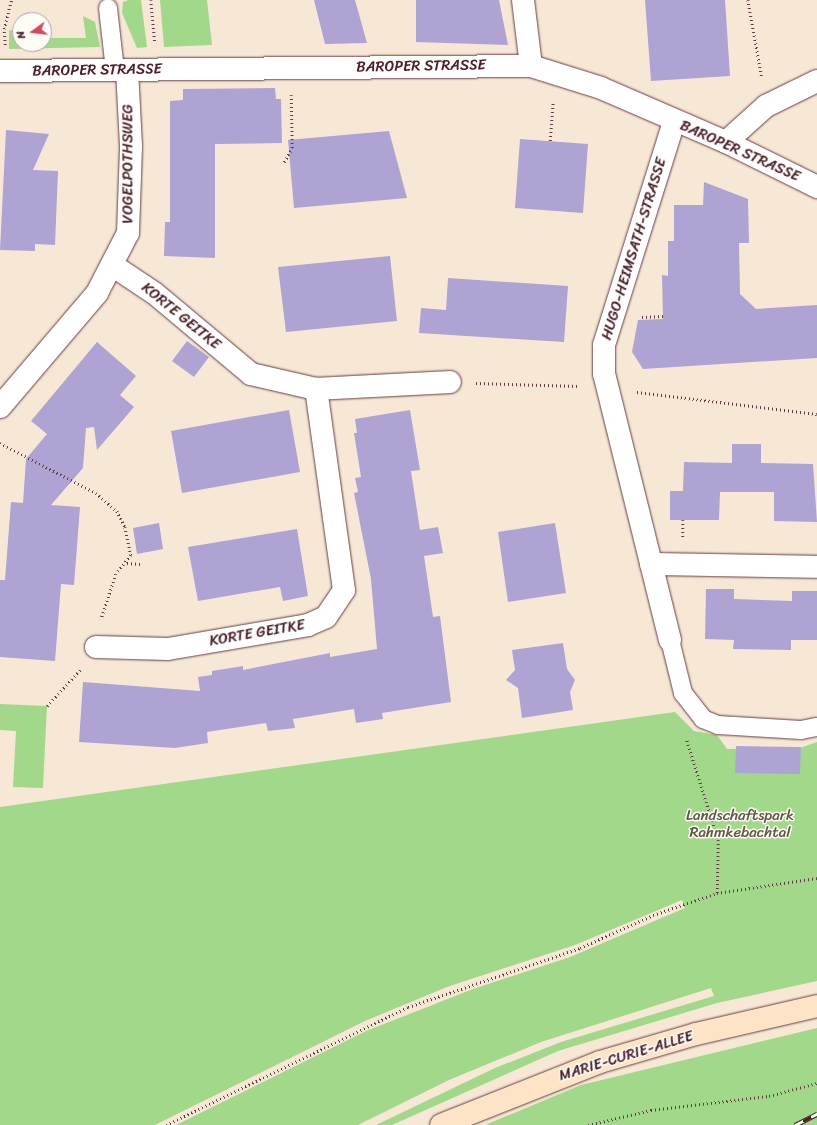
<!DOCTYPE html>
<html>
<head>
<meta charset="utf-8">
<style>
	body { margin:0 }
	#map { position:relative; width:817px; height:1125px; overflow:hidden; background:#f7e8d5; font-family:Sriracha,sans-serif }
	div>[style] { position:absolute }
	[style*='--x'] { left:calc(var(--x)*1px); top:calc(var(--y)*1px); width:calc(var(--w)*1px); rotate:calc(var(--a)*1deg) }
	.green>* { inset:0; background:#a1d889 }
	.building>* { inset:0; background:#aea3d3 }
	.path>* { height:2.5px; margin-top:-1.25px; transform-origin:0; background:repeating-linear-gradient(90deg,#643d44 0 1px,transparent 0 4px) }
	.roads { filter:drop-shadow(0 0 1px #643d44) drop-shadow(0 0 1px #643d44) }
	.lane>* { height:18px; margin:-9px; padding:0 9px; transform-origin:9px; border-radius:9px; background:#fff }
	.street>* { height:22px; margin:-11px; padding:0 11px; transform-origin:11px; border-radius:11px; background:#fff }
	.secondary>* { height:22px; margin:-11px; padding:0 11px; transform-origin:11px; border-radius:11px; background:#fee4c6 }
	.rail>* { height:4.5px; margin-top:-2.25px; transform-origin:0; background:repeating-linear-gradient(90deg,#fdfcf7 0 9px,#4a1f2b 0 18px); box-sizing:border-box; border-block:1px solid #4a1f2b }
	span { translate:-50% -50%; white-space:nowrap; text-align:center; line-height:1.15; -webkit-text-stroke:3px #fdfcf7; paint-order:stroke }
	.street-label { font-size:15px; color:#4a1f2b }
	.park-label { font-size:15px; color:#645647 }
	.north { position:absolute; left:12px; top:12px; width:40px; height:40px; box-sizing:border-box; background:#fdfcf7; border:1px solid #b5a4a5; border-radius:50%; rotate:255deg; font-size:11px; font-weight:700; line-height:16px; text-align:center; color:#4a1f2b }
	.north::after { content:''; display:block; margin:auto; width:14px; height:18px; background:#d1495b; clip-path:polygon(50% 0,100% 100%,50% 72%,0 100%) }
</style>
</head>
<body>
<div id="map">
	<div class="green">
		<div style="clip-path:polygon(129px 0,141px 0,147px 47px,137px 48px,122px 13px,123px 2px)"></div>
		<div style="clip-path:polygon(160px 0,207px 0,212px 45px,164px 47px)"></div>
		<div style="clip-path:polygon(83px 16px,95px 22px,100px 47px,9px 49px,9px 30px,20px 33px,20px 44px,44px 44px,44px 38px,86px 38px)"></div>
		<div style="clip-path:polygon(0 704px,47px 706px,43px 788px,13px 787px,16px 731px,0 730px)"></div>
		<div style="clip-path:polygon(675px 712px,694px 731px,717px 735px,727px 749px,800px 748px,817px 742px,817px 981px,717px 1003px,558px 1051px,392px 1125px,376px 1125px,495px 1068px,561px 1042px,714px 996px,711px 988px,541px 1042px,449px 1080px,358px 1125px,176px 1125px,366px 1031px,473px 989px,570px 957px,685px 908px,682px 900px,575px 945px,447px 987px,365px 1021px,155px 1125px,0 1125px,0 807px)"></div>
		<div style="clip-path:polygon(817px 1028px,817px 1125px,485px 1125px,581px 1085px)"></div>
	</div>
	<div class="building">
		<div style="clip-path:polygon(314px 0,355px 0,367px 43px,325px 44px)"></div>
		<div style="clip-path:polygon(416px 0,499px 0,508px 45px,416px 42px)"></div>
		<div style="clip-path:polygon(645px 0,725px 0,730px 76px,651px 81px)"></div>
		<div style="clip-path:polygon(275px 88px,276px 99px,281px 99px,282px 143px,215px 144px,215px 258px,164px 256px,165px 222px,170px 222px,170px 101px,183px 100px,183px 89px)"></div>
		<div style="clip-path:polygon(6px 130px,49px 134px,33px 170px,58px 171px,55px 245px,35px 244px,35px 251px,0 250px)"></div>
		<div style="clip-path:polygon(389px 131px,407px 198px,294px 208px,288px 140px)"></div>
		<div style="clip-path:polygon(520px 139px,588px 144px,583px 213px,515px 208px)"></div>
		<div style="clip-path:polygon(704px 182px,748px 199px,749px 243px,739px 243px,740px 294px,756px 309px,817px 305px,817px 358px,643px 369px,632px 352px,638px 320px,663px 319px,662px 275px,668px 276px,668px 241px,674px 241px,674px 205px,703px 205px)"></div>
		<div style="clip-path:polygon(390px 256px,397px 321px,286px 332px,278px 267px)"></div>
		<div style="clip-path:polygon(448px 278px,568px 286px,564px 342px,419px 333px,421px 308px,446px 310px)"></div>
		<div style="clip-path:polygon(187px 341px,209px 357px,194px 377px,172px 361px)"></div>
		<div style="clip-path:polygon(97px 342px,136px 376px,120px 395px,134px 407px,97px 450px,94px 427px,86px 428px,83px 468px,51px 505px,80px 507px,74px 585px,61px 584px,55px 661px,0 657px,0 580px,5px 580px,11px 502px,23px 503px,26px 459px,47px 434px,31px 421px)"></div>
		<div style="clip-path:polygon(289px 410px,300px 472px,182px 493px,171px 431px)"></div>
		<div style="clip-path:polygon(410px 410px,420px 470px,411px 471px,420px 530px,438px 527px,443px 553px,424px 556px,433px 617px,440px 616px,451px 702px,382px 713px,383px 719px,356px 723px,354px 709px,293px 719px,295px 728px,268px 731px,266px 723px,207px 732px,208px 743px,175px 748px,79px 742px,83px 682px,200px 691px,198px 677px,212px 675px,212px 671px,243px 666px,243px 670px,330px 653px,330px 657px,377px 649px,371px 579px,354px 493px,358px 492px,355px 478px,361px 477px,354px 433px,357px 433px,355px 419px)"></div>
		<div style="clip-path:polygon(732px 444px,761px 444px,761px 463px,813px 464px,817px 522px,774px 521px,774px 492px,720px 492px,719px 520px,670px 520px,670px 491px,683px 491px,684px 462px,732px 463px)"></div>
		<div style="clip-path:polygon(159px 523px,163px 549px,137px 554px,133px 528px)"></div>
		<div style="clip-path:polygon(555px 523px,566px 593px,508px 602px,498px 532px)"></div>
		<div style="clip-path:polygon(297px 529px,308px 596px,283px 601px,280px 587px,198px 601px,188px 547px)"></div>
		<div style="clip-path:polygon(706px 589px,734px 589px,734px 599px,792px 601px,792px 591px,817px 591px,817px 640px,791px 640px,791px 650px,733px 649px,734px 640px,705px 639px)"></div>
		<div style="clip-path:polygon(563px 643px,567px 669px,575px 680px,570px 692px,573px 710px,522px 718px,518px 688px,506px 680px,515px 670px,512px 650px)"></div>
		<div style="clip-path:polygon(736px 746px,801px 747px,800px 774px,735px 773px)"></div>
	</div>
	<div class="path">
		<div style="--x:151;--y:0;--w:43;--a:84.7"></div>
		<div style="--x:748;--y:0;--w:79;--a:79.8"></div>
		<div style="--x:5;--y:45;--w:16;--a:-94"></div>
		<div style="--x:4;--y:29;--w:30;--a:-76"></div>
		<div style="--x:550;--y:141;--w:40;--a:-85.7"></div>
		<div style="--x:284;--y:162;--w:16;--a:-60"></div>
		<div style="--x:292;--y:148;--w:53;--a:-91.1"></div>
		<div style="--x:642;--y:317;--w:21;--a:-3"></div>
		<div style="--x:476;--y:383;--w:103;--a:1.7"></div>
		<div style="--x:637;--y:392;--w:181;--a:7"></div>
		<div style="--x:0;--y:443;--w:108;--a:27.5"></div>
		<div style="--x:96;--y:493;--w:28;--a:41"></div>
		<div style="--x:117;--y:511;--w:18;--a:63"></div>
		<div style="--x:125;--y:527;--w:29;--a:78"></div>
		<div style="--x:131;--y:555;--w:24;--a:128"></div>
		<div style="--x:116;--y:574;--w:48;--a:108.1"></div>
		<div style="--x:683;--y:520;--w:17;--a:90"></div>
		<div style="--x:127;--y:563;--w:13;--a:4"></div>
		<div style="--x:47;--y:706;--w:49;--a:-47.5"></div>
		<div style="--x:717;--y:893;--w:101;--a:-8.5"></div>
		<div style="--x:166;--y:1125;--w:269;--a:-26"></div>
		<div style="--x:408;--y:1007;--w:182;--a:-18.9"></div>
		<div style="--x:580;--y:948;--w:80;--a:-24.3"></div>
		<div style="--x:653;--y:915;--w:68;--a:-19"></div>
		<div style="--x:717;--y:893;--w:52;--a:-88.9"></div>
		<div style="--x:718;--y:841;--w:107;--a:-107.4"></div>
		<div style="--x:588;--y:1125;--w:65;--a:-13.4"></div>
		<div style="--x:651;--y:1110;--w:119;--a:-6.8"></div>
		<div style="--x:769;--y:1096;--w:50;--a:-15.2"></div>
	</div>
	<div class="roads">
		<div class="lane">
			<div style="--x:108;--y:8;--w:62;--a:83.6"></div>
			<div style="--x:670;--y:640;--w:55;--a:76.2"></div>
			<div style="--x:683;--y:693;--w:33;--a:52"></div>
			<div style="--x:703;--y:719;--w:16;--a:22"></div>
			<div style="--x:718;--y:725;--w:83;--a:3.4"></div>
			<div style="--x:801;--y:730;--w:16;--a:-11"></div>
		</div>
		<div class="street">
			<div style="--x:523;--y:0;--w:66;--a:83.1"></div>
			<div style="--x:0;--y:71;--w:531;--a:-0.54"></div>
			<div style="--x:531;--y:66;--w:73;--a:17.4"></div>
			<div style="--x:601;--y:88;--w:136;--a:23.4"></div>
			<div style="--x:726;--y:142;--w:102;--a:26.3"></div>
			<div style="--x:726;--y:142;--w:54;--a:-42"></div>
			<div style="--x:766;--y:106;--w:57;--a:-26.1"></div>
			<div style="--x:316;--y:389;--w:134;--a:-3"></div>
			<div style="--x:0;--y:407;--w:150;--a:-49.6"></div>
			<div style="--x:97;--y:293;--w:68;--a:-62.7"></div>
			<div style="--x:128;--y:233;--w:87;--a:-88"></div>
			<div style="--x:131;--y:146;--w:76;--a:-93"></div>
			<div style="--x:651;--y:564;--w:166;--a:1"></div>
			<div style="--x:670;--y:640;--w:274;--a:-103.9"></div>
			<div style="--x:604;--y:374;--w:29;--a:-90"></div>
			<div style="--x:604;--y:345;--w:235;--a:-72.6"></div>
			<div style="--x:96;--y:647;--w:72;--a:1.6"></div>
			<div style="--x:168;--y:649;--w:142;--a:-9.7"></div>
			<div style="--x:308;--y:625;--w:20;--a:-24"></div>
			<div style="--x:326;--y:617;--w:32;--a:-56"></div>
			<div style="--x:344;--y:590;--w:203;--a:-97.9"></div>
			<div style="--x:316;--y:389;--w:67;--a:-167"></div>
			<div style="--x:251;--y:374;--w:126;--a:-140.1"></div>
			<div style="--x:154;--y:293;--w:50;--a:-146.3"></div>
		</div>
		<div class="secondary">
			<div style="--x:441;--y:1125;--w:171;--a:-21.6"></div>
			<div style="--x:600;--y:1062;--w:100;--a:-16.3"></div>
			<div style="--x:696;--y:1034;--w:124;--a:-13"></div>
		</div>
	</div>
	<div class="rail">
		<div style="--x:795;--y:1125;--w:25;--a:-27"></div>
	</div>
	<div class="street-label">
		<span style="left:421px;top:66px;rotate:-1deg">BAROPER STRASSE</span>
		<span style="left:97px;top:70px;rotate:-1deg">BAROPER STRASSE</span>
		<span style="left:740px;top:151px;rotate:24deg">BAROPER STRASSE</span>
		<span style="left:128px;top:164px;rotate:-90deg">VOGELPOTHSWEG</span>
		<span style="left:634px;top:249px;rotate:-73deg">HUGO-HEIMSATH-STRASSE</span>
		<span style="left:181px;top:316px;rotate:39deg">KORTE GEITKE</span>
		<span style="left:257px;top:633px;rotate:-10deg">KORTE GEITKE</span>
		<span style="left:626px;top:1056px;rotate:-17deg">MARIE-CURIE-ALLEE</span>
	</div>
	<div class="park-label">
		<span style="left:740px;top:824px">Landschaftspark<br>Rahmkebachtal</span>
	</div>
	<div class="north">N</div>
</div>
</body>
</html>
